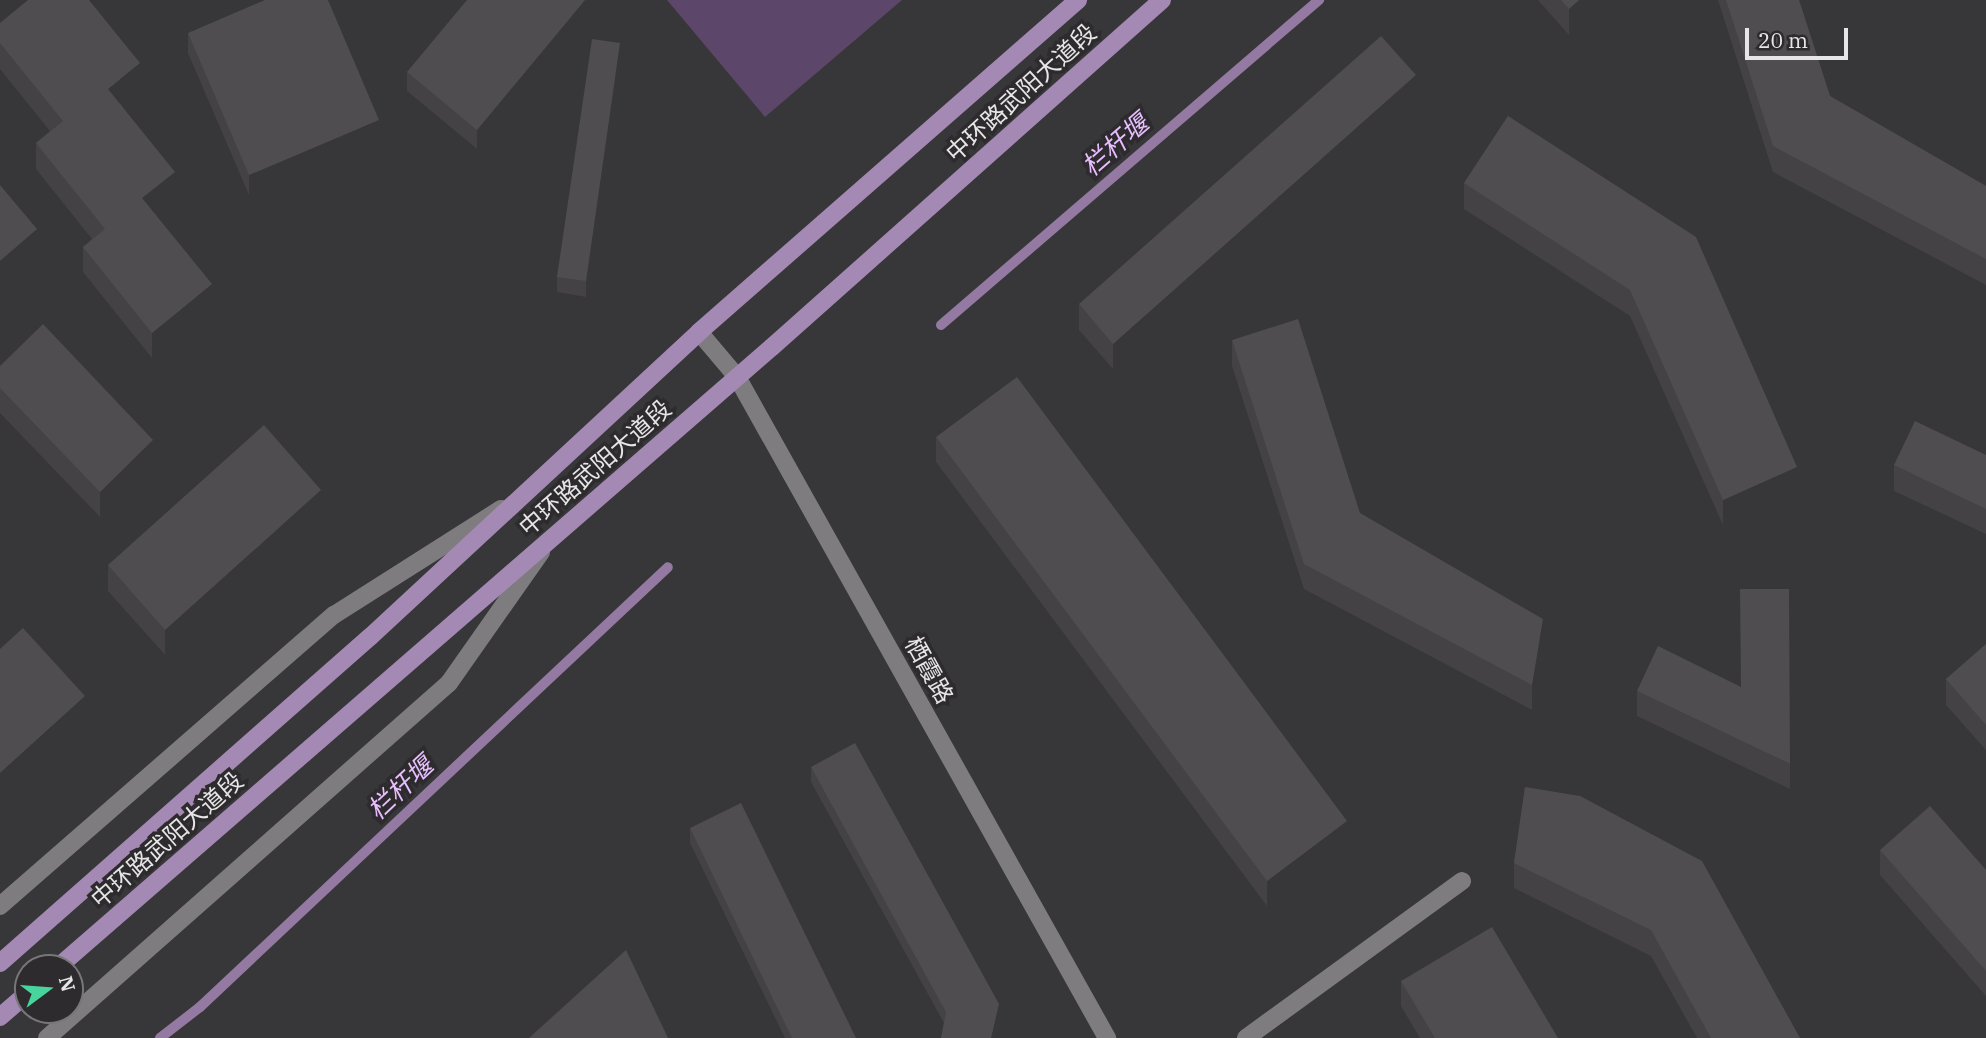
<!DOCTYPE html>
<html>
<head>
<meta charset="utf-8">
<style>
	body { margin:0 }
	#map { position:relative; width:1986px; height:1038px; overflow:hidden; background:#373638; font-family:"IBM Plex Serif","Noto Sans SC",serif }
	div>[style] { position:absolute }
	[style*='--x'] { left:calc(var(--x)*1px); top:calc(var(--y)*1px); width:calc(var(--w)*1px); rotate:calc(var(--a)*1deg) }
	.green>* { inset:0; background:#5c4669 }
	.stream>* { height:10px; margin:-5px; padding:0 5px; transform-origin:5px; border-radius:5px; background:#947aa3 }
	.lane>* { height:18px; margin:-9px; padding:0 9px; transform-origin:9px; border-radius:9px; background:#7e7c7f }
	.street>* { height:18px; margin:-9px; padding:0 9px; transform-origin:9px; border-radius:9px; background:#7e7c7f }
	.secondary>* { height:18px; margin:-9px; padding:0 9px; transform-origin:9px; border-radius:9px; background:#7e7c7f }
	.primary>* { height:18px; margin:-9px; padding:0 9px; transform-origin:9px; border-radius:9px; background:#a489b4 }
	.wall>* { inset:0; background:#444245 }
	.shaded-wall>* { inset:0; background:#373638 }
	.building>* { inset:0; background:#4f4d50 }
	span { translate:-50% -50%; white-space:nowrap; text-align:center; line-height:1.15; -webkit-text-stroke:7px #2d2b2e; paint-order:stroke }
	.street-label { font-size:24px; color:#e7e6e7 }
	.water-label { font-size:26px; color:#e7befe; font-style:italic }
	.north { position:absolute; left:14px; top:954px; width:70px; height:70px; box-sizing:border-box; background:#2d2b2e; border:2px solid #777678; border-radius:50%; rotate:74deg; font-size:19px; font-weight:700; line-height:28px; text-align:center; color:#e7e6e7 }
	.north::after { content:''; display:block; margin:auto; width:24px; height:32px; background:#48d49d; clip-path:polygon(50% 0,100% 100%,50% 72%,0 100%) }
	.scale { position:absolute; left:1745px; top:28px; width:103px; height:32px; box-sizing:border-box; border:4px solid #e7e6e7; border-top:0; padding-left:9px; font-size:21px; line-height:24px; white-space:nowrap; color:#e7e6e7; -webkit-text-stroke:5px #2d2b2e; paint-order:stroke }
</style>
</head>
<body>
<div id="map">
	<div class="green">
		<div style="clip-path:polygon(667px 0,902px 0,765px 117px)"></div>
	</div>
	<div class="stream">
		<div style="--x:941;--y:325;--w:499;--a:-40.7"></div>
		<div style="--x:160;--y:1038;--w:51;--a:-37.8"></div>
		<div style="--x:200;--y:1007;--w:642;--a:-43.23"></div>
	</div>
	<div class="lane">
		<div style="--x:1246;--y:1038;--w:267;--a:-36"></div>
	</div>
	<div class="street">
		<div style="--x:699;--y:332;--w:59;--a:49.8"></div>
		<div style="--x:737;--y:377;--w:758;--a:60.76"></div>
	</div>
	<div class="secondary">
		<div style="--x:0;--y:906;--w:443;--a:-41.1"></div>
		<div style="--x:334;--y:615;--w:198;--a:-32.4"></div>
		<div style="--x:47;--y:1038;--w:536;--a:-41.45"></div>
		<div style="--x:449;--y:683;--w:160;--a:-54.9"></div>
	</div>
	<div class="primary">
		<div style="--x:0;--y:963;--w:493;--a:-41.4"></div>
		<div style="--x:370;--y:637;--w:449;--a:-42.8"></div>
		<div style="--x:699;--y:332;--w:504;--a:-41.22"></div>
		<div style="--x:57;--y:968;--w:947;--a:-40.98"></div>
		<div style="--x:772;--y:347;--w:522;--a:-41.66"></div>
		<div style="--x:0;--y:1017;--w:37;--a:-41"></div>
	</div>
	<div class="wall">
		<div style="clip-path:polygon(590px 0,590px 14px,477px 149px,407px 91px,407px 72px)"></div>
		<div style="clip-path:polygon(1538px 0,1593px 0,1593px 13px,1569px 35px)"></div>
		<div style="clip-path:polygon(1718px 0,1799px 0,1830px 96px,1986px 186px,1986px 285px,1773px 172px)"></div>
		<div style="clip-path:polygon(0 23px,140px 89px,121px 104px,175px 197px,155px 213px,212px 310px,152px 358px,83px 272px,83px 247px,92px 239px,36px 169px,36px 143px,50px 131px,0 69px)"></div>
		<div style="clip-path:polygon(188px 33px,379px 139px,249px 195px,188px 53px)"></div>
		<div style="clip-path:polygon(620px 59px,586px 297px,557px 292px,557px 277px)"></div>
		<div style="clip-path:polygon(1416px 101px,1113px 369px,1079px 330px,1079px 304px)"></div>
		<div style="clip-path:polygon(1508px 116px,1797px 493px,1723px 525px,1630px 316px,1464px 209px,1464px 183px)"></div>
		<div style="clip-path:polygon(1232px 340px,1360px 513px,1543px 644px,1532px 710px,1304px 589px,1232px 366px)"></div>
		<div style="clip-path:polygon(0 366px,153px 466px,100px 517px,0 413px)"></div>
		<div style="clip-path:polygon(936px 437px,1347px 846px,1267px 906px,936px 462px)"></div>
		<div style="clip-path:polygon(1986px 455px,1986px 534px,1894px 491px,1894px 465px)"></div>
		<div style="clip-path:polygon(321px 515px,165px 655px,108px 591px,108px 565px)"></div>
		<div style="clip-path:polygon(1986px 644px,1986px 750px,1946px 705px,1946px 679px)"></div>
		<div style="clip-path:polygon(1637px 691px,1790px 764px,1790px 789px,1637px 716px)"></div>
		<div style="clip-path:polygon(811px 767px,999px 1019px,995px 1038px,941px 1038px,944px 1023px,811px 782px)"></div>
		<div style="clip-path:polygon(1525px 787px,1800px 1038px,1697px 1038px,1651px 956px,1514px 888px,1514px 863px)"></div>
		<div style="clip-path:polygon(690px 828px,856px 1038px,785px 1038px,690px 843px)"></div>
		<div style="clip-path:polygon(1880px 850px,1986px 870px,1986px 996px,1880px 875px)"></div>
		<div style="clip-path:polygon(1401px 981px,1558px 1038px,1420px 1038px,1401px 1006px)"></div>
	</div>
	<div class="shaded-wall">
		<div style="clip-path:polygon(585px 0,590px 0,590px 14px,477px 149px,477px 130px)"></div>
		<div style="clip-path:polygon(1579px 0,1593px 0,1593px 13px,1569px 35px,1569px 9px)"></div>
		<div style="clip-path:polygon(620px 43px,620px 59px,586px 297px,586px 281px)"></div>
		<div style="clip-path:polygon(140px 63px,140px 89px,108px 114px,108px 89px)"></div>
		<div style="clip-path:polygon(1416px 75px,1416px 101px,1113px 369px,1113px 344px)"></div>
		<div style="clip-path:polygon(379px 120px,379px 139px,249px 195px,249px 175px)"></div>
		<div style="clip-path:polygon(175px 172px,175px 197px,142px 223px,142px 198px)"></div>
		<div style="clip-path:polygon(37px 229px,37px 254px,0 287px,0 261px)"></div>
		<div style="clip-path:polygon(212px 284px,212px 310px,152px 358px,152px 333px)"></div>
		<div style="clip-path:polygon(153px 440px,153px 466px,100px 517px,100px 492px)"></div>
		<div style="clip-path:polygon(1797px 467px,1797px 493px,1723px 525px,1723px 500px)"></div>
		<div style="clip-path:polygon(321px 490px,321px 515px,165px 655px,165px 630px)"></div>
		<div style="clip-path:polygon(1543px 619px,1543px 644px,1532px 710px,1532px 685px)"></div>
		<div style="clip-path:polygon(85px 696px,85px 721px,0 799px,0 773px)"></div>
		<div style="clip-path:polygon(1347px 821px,1347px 846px,1267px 906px,1267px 881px)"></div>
		<div style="clip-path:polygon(999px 1004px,999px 1019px,995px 1038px,991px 1038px)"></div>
	</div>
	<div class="building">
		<div style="clip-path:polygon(28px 0,89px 0,140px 63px,108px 89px,175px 172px,142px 198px,212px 284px,152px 333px,83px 247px,105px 229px,36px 143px,63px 121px,0 43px,0 23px)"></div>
		<div style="clip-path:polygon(265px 0,328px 0,379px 120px,249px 175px,188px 33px)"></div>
		<div style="clip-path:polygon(467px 0,585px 0,477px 130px,407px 72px)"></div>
		<div style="clip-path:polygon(1561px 0,1579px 0,1569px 9px)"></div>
		<div style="clip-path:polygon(1726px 0,1799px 0,1830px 96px,1986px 186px,1986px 259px,1773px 146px)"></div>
		<div style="clip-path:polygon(1381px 36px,1416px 75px,1113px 344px,1079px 304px)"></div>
		<div style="clip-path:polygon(592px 39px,620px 43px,586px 281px,557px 277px)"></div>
		<div style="clip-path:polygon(1508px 116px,1696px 237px,1797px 467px,1723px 500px,1630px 290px,1464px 183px)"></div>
		<div style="clip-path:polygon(0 185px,37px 229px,0 261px)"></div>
		<div style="clip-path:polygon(1298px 319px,1360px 513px,1543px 619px,1532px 685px,1304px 564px,1232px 340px)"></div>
		<div style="clip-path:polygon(43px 324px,153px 440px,100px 492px,0 388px,0 366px)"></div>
		<div style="clip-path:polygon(1017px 377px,1347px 821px,1267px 881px,936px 437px)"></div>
		<div style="clip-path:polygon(1915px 421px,1986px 455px,1986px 509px,1894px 465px)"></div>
		<div style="clip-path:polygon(264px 425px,321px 490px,165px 630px,108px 565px)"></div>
		<div style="clip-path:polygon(1740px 589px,1789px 589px,1790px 764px,1637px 691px,1658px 646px,1741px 687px)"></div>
		<div style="clip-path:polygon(23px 628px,85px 696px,0 773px,0 649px)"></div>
		<div style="clip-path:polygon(1986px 644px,1986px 725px,1946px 679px)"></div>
		<div style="clip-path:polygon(855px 743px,999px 1004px,991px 1038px,941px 1038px,946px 1012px,811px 767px)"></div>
		<div style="clip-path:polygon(1525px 787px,1580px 796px,1702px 861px,1800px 1038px,1711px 1038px,1651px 930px,1514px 863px)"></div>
		<div style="clip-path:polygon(741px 803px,856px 1038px,792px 1038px,690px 828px)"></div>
		<div style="clip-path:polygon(1930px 806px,1986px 870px,1986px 971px,1880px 850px)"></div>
		<div style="clip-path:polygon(1492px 927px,1558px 1038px,1435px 1038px,1401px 981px)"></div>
		<div style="clip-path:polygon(626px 950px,668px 1038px,529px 1038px)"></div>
	</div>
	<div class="street-label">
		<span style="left:1021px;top:93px;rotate:-42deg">中环路武阳大道段</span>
		<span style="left:595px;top:468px;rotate:-41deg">中环路武阳大道段</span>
		<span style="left:929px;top:670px;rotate:61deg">栖霞路</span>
		<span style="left:167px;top:840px;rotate:-41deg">中环路武阳大道段</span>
	</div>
	<div class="water-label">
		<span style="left:1115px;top:145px;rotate:-41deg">栏杆堰</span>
		<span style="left:400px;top:788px;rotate:-43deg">栏杆堰</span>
	</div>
	<div class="north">N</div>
	<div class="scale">20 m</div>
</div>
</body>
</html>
